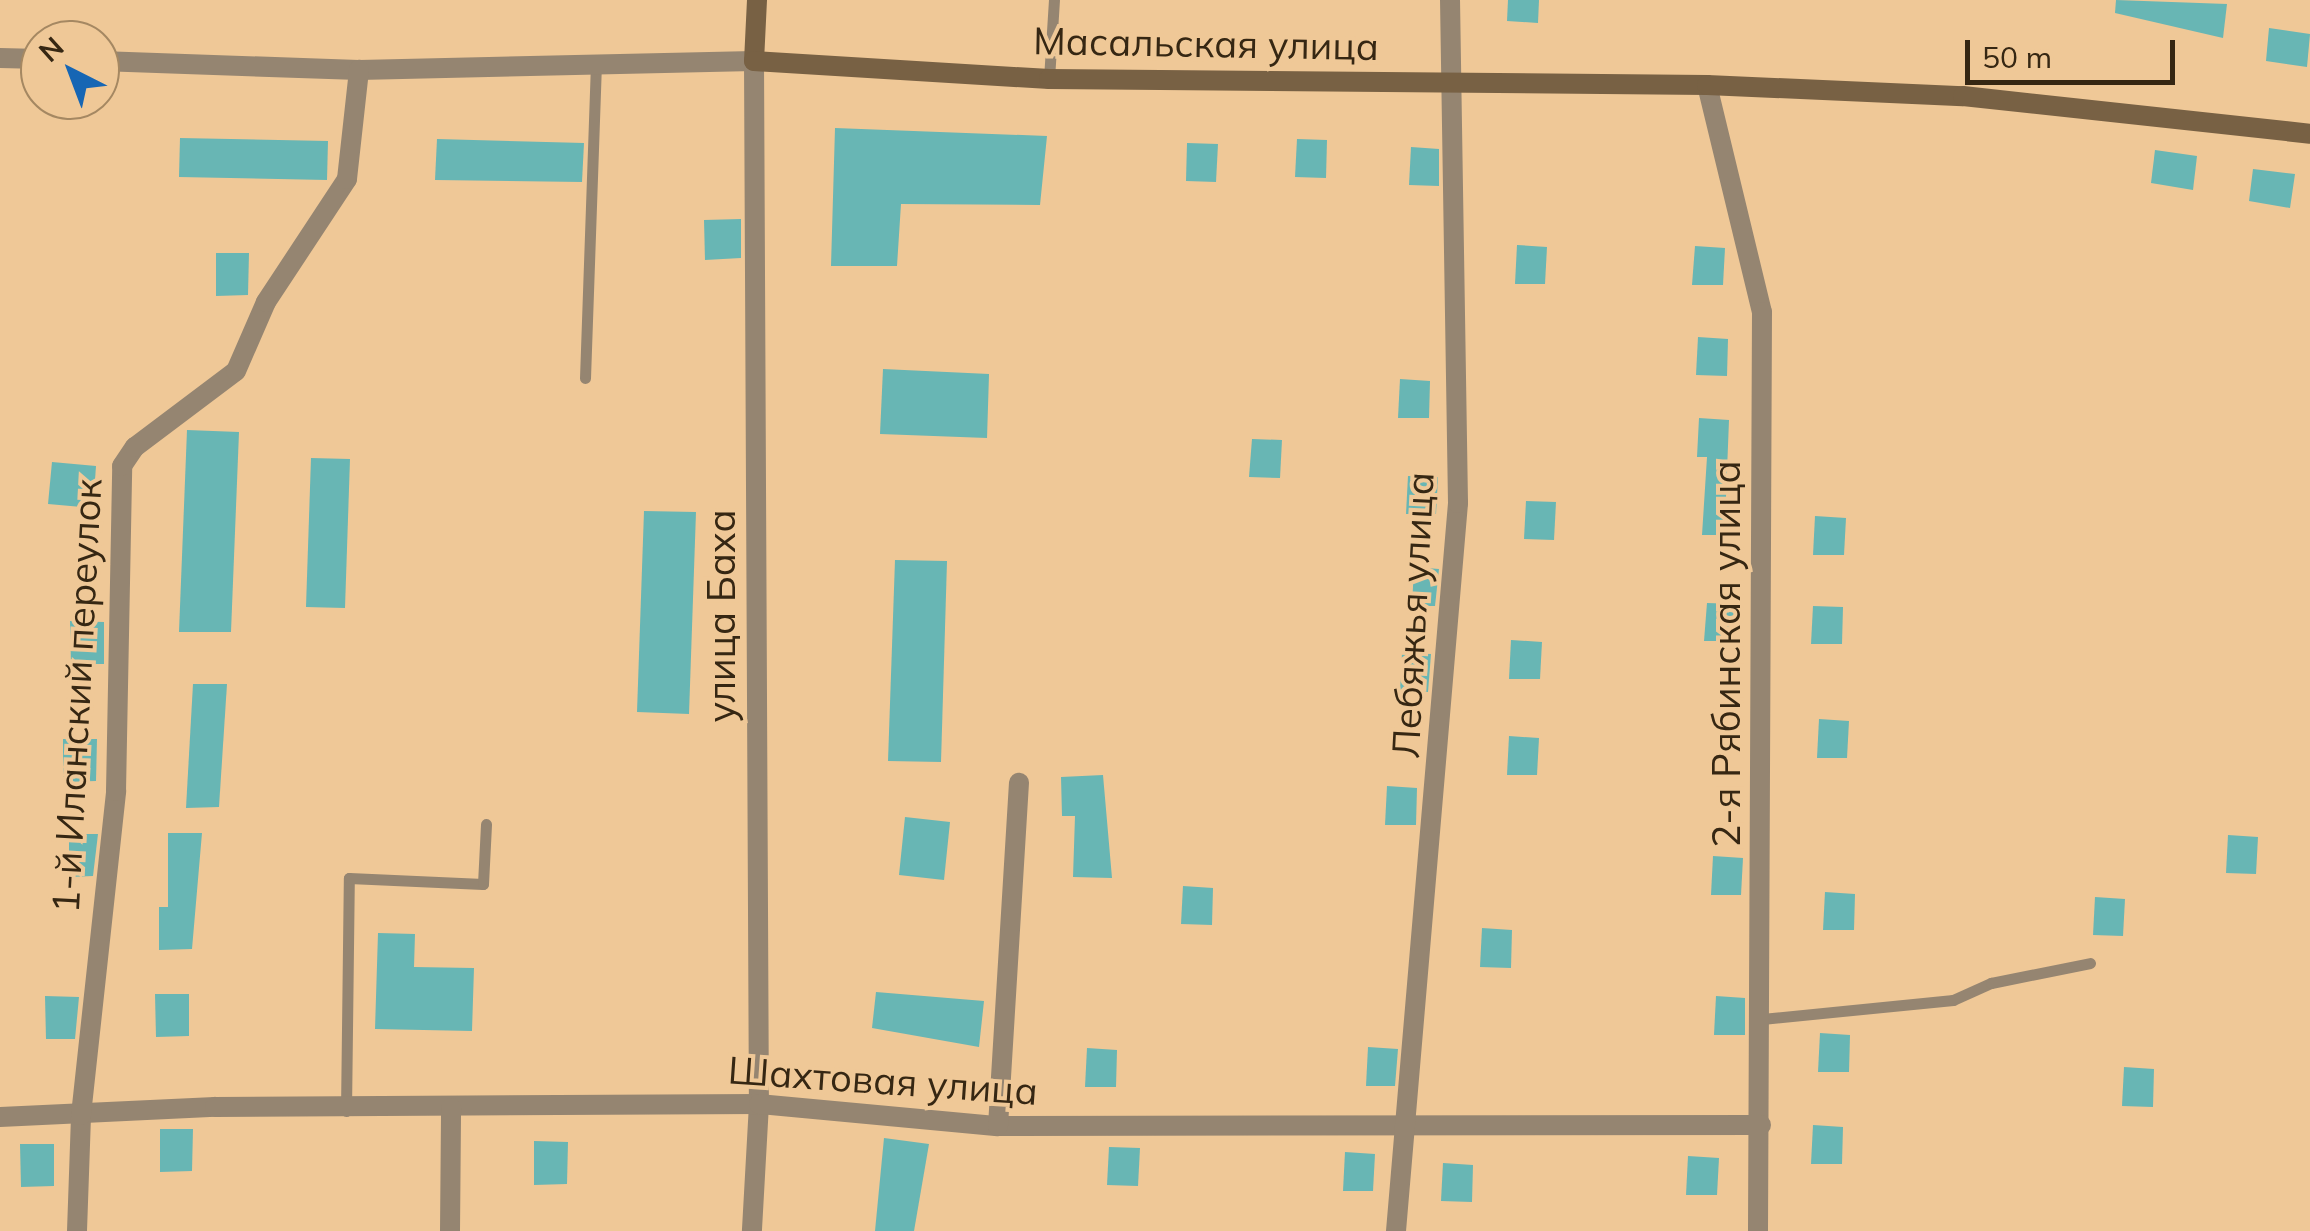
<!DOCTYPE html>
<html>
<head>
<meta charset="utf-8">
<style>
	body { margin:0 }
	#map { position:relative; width:2310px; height:1231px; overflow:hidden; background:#efc897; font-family:Mulish,sans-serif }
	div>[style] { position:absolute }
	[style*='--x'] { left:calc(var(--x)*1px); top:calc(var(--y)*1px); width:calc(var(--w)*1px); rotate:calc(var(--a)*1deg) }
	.building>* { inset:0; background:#68b6b4 }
	.lane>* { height:11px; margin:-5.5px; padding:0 5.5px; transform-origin:5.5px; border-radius:5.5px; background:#958571 }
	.street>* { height:20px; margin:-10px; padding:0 10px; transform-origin:10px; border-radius:10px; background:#958571 }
	.secondary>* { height:20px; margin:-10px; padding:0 10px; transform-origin:10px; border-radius:10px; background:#786144 }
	span { translate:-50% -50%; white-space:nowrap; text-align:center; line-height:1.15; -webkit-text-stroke:8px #efc897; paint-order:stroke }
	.street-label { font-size:38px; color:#362713 }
	.north { position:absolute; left:20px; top:20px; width:100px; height:100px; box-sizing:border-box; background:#efc897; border:2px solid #a58862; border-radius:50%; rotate:318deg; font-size:28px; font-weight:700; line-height:40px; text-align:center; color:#362713 }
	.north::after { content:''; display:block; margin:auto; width:35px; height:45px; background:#1666b4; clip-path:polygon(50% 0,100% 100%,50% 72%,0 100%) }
	.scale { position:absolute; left:1965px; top:40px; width:210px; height:45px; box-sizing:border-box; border:5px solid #362713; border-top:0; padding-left:12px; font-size:30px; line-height:35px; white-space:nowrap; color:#362713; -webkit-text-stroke:8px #efc897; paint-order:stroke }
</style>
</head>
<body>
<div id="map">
	<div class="building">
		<div style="clip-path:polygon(1508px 0,1539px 0,1538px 23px,1507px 21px)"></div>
		<div style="clip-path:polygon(2116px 0,2227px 4px,2223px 38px,2115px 13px)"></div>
		<div style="clip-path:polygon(2269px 28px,2310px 34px,2307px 67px,2266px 61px)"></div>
		<div style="clip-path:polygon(835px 128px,1047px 136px,1040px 205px,901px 204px,897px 266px,831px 266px)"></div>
		<div style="clip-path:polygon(180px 138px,328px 141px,327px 180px,179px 177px)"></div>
		<div style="clip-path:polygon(437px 139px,584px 143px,582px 182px,435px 180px)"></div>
		<div style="clip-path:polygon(1297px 139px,1327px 140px,1326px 178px,1295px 177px)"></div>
		<div style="clip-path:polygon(1187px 143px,1218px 144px,1216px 182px,1186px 181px)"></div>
		<div style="clip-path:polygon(1411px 147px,1439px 149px,1439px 186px,1409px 185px)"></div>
		<div style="clip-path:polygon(2155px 150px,2197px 156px,2193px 190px,2151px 183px)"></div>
		<div style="clip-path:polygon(2253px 169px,2295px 174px,2290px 208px,2249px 201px)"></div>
		<div style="clip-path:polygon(741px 219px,741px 258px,705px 260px,704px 220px)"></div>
		<div style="clip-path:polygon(1517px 245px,1547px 247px,1545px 284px,1515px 284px)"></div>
		<div style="clip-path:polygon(1695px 246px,1725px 248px,1723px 285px,1692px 285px)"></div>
		<div style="clip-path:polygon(216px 253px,249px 253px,248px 295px,216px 296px)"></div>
		<div style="clip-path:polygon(1698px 337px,1728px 339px,1727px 376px,1696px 375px)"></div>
		<div style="clip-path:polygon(883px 369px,989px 374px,987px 438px,880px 434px)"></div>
		<div style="clip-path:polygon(1400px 379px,1430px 381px,1429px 418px,1398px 418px)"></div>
		<div style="clip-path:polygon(1699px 418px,1729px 420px,1726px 497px,1735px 498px,1733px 535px,1702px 535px,1707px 457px,1697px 457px)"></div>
		<div style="clip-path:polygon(187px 430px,239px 432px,231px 632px,179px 632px)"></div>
		<div style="clip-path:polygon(1252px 439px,1282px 440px,1280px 478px,1249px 477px)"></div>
		<div style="clip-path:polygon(311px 458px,350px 459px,345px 608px,306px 607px)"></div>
		<div style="clip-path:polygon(52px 462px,96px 466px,93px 508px,48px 504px)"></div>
		<div style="clip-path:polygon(1408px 476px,1438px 477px,1436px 514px,1406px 514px)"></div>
		<div style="clip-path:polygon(1526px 501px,1556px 502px,1554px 540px,1524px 539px)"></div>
		<div style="clip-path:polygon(644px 511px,696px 512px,689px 714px,637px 712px)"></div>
		<div style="clip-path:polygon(1815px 516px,1846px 518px,1844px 555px,1813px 555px)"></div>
		<div style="clip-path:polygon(895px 560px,947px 561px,941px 762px,888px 761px)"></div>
		<div style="clip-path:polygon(1414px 567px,1439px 569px,1435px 606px,1412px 606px)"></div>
		<div style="clip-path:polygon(1707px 603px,1737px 604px,1735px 641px,1704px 641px)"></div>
		<div style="clip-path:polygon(1813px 606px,1843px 607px,1842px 644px,1811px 644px)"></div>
		<div style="clip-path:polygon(70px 621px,104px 622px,104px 664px,71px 664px)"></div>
		<div style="clip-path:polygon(1511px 640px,1542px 642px,1540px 679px,1509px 679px)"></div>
		<div style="clip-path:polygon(1402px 653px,1431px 654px,1428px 692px,1400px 691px)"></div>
		<div style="clip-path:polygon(193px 684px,227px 684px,219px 807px,186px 808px)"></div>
		<div style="clip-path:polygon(1819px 719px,1849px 721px,1847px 758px,1817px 758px)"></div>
		<div style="clip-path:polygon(1509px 736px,1539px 738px,1537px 775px,1507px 775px)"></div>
		<div style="clip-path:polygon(63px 739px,97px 739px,96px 781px,63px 782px)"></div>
		<div style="clip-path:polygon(1103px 775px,1112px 878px,1073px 877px,1075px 816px,1062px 816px,1061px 777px)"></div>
		<div style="clip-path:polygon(1387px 786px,1417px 788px,1416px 825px,1385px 825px)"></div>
		<div style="clip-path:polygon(905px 817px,950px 822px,944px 880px,899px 875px)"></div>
		<div style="clip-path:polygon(168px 833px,202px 833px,192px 949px,159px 950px,159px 907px,168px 907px)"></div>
		<div style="clip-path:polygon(69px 834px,98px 834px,93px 876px,69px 877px)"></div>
		<div style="clip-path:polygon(2228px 835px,2258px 837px,2256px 874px,2226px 873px)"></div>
		<div style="clip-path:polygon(1713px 856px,1743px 858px,1741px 895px,1711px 895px)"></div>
		<div style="clip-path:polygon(1183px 886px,1213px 888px,1212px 925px,1181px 924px)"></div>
		<div style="clip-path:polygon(1825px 892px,1855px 894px,1854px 930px,1823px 930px)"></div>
		<div style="clip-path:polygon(2095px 897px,2125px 899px,2123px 936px,2093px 935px)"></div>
		<div style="clip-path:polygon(1482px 928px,1512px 930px,1511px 968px,1480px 967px)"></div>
		<div style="clip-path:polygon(378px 933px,415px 934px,414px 967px,474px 968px,472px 1031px,375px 1029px)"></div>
		<div style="clip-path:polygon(876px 992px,984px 1001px,979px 1047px,872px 1028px)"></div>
		<div style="clip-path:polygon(155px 994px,189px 994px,189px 1036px,156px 1037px)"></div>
		<div style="clip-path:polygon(45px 996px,79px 997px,75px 1039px,46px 1039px)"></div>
		<div style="clip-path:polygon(1716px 996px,1745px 998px,1745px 1035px,1714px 1035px)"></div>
		<div style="clip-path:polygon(1820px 1033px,1850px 1035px,1849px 1072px,1818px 1072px)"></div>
		<div style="clip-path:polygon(1368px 1047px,1398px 1049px,1395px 1086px,1366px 1086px)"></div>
		<div style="clip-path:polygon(1087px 1048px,1117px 1050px,1116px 1087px,1085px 1087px)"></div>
		<div style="clip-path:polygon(2124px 1067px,2154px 1069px,2153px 1107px,2122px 1106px)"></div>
		<div style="clip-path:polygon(1813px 1125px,1843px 1127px,1842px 1164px,1811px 1164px)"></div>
		<div style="clip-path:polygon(160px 1129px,193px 1129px,192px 1171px,160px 1172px)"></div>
		<div style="clip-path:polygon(884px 1138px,929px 1144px,914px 1231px,875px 1231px)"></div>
		<div style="clip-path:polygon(534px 1141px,568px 1142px,567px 1184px,534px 1185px)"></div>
		<div style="clip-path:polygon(20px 1144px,54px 1144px,54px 1186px,21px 1187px)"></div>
		<div style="clip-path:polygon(1109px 1147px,1140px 1148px,1138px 1186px,1107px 1185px)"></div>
		<div style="clip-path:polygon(1345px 1152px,1375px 1154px,1373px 1191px,1343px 1191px)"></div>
		<div style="clip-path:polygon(1688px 1156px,1719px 1158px,1717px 1195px,1686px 1195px)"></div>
		<div style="clip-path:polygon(1443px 1163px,1473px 1165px,1472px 1202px,1441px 1201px)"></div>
	</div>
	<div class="lane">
		<div style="--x:1049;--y:79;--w:79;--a:-86.4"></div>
		<div style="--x:585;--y:378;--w:314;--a:-88"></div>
		<div style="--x:1762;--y:1019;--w:192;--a:-5.7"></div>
		<div style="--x:1953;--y:1000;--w:42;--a:-24.1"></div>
		<div style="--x:1991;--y:983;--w:101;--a:-11.4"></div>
		<div style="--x:346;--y:1111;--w:233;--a:-89.3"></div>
		<div style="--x:349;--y:878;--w:134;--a:2.6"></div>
		<div style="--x:483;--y:884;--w:60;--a:-87.1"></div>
	</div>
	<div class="street">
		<div style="--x:0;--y:58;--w:40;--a:1.4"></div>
		<div style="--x:100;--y:61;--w:259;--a:2"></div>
		<div style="--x:359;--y:70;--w:395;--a:-1.3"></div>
		<div style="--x:754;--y:61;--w:1043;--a:89.73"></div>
		<div style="--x:759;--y:1104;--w:127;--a:93.2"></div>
		<div style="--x:1707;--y:85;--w:234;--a:76.4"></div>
		<div style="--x:1762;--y:312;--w:919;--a:90.25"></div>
		<div style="--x:0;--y:1117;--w:215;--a:-2.7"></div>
		<div style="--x:215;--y:1107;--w:544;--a:-0.32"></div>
		<div style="--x:759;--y:1104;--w:240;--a:5.3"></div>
		<div style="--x:998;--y:1126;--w:763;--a:-0.08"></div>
		<div style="--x:998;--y:1126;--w:344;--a:-86.5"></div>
		<div style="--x:77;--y:1231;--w:116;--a:-88"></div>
		<div style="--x:81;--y:1115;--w:326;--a:-83.8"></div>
		<div style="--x:116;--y:791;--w:325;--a:-88.9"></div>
		<div style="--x:122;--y:466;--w:23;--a:-56"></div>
		<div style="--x:135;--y:447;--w:126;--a:-37"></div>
		<div style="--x:236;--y:371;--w:75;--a:-66.5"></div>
		<div style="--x:266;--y:302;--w:147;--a:-56.6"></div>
		<div style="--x:347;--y:179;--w:110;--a:-83.7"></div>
		<div style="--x:450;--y:1231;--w:123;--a:-89.5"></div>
		<div style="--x:1396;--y:1231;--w:731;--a:-85.13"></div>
		<div style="--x:1458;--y:503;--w:503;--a:-90.91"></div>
	</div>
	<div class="secondary">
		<div style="--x:757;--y:0;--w:61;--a:92.8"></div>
		<div style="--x:754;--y:61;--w:296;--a:3.5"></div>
		<div style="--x:1049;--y:79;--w:658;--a:0.52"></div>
		<div style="--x:1707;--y:85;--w:256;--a:2.5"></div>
		<div style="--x:1963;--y:96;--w:349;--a:6.2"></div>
	</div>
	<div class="street-label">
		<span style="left:1206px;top:44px;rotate:1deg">Масальская улица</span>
		<span style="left:1413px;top:615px;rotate:-87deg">Лебяжья улица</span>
		<span style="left:722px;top:616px;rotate:-90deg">улица Баха</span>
		<span style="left:1727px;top:654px;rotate:-90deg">2-я Рябинская улица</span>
		<span style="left:77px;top:696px;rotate:-87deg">1-й Иланский переулок</span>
		<span style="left:883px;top:1081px;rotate:4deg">Шахтовая улица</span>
	</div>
	<div class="north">N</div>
	<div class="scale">50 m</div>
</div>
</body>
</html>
